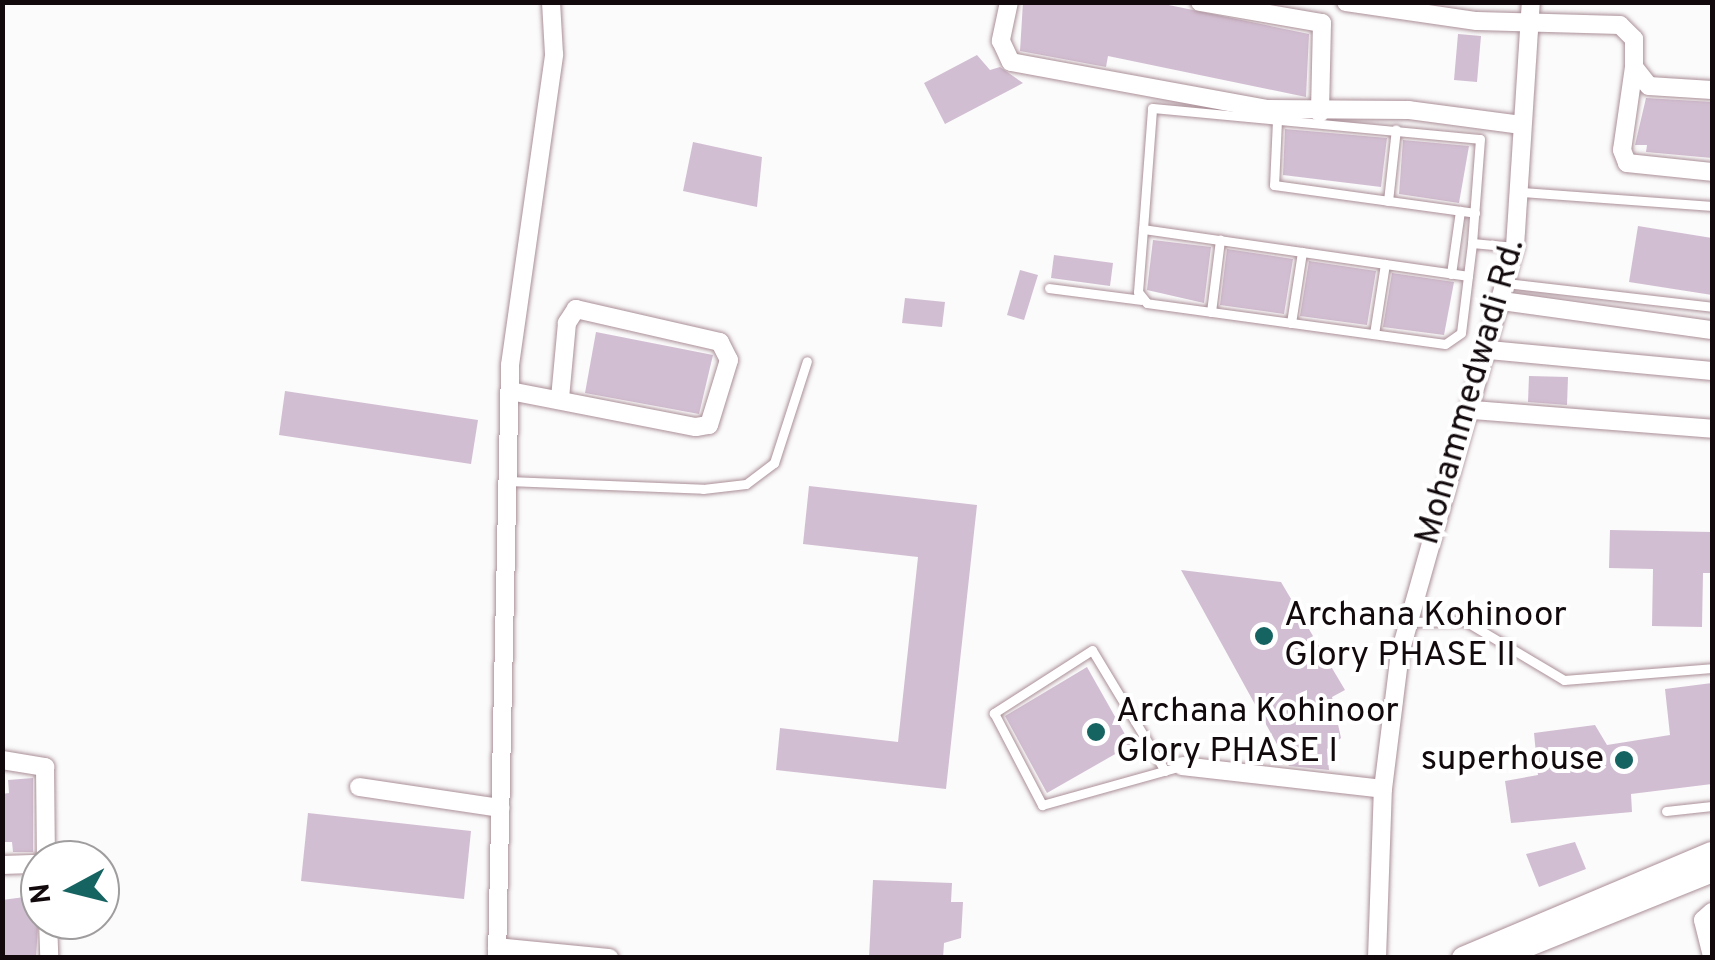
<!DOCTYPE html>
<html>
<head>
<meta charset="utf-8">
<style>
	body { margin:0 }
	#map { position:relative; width:1715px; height:960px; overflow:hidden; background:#fbfbfb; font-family:Overpass,sans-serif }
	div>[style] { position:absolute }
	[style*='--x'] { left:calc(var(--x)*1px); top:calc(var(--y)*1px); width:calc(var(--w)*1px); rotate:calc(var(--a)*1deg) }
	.building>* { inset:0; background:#d2bed2 }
	.roads { filter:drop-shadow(0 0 2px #aa8f97) drop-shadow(0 0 2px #aa8f97) }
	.lane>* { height:9px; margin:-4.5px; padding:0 4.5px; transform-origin:4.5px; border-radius:4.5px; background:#fff }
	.street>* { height:18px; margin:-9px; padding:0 9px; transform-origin:9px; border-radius:9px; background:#fff }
	.secondary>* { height:22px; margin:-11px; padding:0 11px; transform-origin:11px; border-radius:11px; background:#fff }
	.dots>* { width:28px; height:28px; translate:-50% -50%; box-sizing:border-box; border:5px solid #fff; border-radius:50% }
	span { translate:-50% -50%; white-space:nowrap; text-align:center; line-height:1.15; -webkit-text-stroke:8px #fff; paint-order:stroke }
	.street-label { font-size:35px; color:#12090c }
	.poi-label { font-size:35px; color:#12090c }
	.left { translate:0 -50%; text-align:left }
	.right { translate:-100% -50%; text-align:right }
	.frame { position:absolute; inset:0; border:5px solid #12090c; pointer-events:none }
	.north { position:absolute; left:20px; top:840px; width:100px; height:100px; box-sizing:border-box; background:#fff; border:2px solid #a09d9e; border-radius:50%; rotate:263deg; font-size:28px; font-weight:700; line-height:40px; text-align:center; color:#12090c }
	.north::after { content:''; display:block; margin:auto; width:35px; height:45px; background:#166462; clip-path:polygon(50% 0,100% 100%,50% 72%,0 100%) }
</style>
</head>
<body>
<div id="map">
	<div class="building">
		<div style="clip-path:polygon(1023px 2px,1154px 2px,1309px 34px,1306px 97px,1108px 56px,1106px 67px,1020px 51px)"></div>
		<div style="clip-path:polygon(1458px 34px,1481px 36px,1477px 82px,1454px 80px)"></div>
		<div style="clip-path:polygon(977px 55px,990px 70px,1000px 67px,1023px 83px,945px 124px,924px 83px)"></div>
		<div style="clip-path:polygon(1646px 98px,1712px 102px,1712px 158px,1646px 152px,1647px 145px,1635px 145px)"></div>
		<div style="clip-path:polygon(1285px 129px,1387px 138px,1381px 187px,1283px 175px)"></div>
		<div style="clip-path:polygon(1403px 140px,1469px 146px,1459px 203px,1399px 194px)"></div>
		<div style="clip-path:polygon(693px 142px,762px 157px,757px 207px,683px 191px)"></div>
		<div style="clip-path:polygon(1638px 226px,1712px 238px,1712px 295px,1629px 282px)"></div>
		<div style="clip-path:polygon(1153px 240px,1211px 247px,1204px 303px,1147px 290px)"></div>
		<div style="clip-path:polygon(1227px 249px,1293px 259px,1284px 314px,1220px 305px)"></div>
		<div style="clip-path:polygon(1054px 255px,1113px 263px,1110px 286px,1051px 278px)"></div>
		<div style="clip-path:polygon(1309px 261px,1376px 271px,1367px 325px,1300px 316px)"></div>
		<div style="clip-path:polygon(1020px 270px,1038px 275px,1024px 320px,1007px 315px)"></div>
		<div style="clip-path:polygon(1392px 273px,1454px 282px,1444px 335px,1383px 327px)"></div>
		<div style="clip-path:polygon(905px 298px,945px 302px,942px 327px,902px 323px)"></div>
		<div style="clip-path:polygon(596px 332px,713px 355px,699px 414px,585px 393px)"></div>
		<div style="clip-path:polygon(1529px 376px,1568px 377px,1567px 405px,1528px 402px)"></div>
		<div style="clip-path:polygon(285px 391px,478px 420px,471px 464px,279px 435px)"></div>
		<div style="clip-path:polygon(809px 486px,977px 505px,946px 789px,776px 770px,780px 728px,898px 742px,918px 557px,803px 544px)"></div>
		<div style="clip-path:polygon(1610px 530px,1712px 532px,1712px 573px,1703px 573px,1702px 627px,1652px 626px,1653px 569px,1609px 568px)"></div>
		<div style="clip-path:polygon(1181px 570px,1281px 582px,1345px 690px,1332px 697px,1341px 738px,1327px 749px,1329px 770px,1289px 766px)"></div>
		<div style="clip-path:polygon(1087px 667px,1131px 745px,1047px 793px,1005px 716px)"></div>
		<div style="clip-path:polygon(1712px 683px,1712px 784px,1631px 794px,1632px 812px,1511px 823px,1505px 781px,1538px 775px,1534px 733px,1595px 725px,1607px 745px,1670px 735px,1665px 689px)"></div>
		<div style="clip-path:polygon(33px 778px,33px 852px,13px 852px,12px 842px,2px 842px,2px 794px,9px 793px,8px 780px)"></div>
		<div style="clip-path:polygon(308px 813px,471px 831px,464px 899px,301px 881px)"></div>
		<div style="clip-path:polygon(1575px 842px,1586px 869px,1539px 887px,1526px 854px)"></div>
		<div style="clip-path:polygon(873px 880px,952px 883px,951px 902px,963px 902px,961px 938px,944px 943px,943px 958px,869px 958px)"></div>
		<div style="clip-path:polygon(40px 895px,36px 958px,2px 958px,2px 900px)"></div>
	</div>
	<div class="roads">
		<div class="lane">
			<div style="--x:1277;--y:120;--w:65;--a:92.6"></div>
			<div style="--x:1274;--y:185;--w:203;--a:7.9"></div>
			<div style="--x:1522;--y:192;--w:191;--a:4.2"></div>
			<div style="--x:1388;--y:201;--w:72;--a:-83.7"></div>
			<div style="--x:1143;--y:229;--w:328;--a:8.2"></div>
			<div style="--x:1468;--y:276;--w:57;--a:97"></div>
			<div style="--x:1461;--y:333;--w:19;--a:145"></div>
			<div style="--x:1445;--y:344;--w:301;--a:-172.2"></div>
			<div style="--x:1147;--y:303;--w:14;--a:-129"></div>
			<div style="--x:1138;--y:292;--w:63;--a:-85.5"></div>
			<div style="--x:1143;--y:229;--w:121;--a:-85.7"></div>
			<div style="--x:1152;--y:108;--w:329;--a:5.4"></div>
			<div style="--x:1480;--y:139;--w:104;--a:94.4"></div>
			<div style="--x:1451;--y:274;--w:64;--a:-81.9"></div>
			<div style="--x:1468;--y:276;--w:33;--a:-83"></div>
			<div style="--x:1472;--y:243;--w:43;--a:5.3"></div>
			<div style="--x:1506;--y:283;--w:207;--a:6.6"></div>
			<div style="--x:1049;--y:288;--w:93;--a:7.4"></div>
			<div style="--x:1211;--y:312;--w:73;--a:-82.9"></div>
			<div style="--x:1291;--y:323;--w:72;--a:-81.2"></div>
			<div style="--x:1374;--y:334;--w:71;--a:-81.1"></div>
			<div style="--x:508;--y:481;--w:195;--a:2.3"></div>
			<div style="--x:703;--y:489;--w:43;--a:-6.6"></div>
			<div style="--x:746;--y:484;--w:35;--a:-37"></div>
			<div style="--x:774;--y:463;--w:107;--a:-72.1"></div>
			<div style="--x:1408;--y:622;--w:57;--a:-1"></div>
			<div style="--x:1465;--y:621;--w:115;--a:30.8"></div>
			<div style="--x:1564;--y:680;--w:148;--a:-4.6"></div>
			<div style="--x:1165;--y:771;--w:141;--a:-121.1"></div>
			<div style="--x:1092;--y:650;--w:117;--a:147.3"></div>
			<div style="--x:994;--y:713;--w:104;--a:62.4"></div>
			<div style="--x:1042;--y:805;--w:145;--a:-15.6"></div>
			<div style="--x:1666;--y:811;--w:46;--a:-6.2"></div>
		</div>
		<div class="street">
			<div style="--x:1009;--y:2;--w:40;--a:102"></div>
			<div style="--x:1001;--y:41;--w:23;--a:65"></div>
			<div style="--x:1011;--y:62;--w:261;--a:10.4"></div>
			<div style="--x:1268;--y:109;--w:141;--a:0.4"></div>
			<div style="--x:1409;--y:110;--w:114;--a:7.6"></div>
			<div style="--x:1200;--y:2;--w:124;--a:9.8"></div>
			<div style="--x:1322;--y:23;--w:90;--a:91.3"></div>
			<div style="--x:1346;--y:2;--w:132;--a:8.3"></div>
			<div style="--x:1477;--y:21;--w:143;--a:1.6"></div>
			<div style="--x:1620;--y:25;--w:20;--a:45"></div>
			<div style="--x:1634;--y:39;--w:28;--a:90"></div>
			<div style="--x:1634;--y:67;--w:24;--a:52"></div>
			<div style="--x:1649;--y:86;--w:63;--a:3.6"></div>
			<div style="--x:1634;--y:67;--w:84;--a:98.2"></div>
			<div style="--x:1622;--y:150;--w:14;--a:69"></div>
			<div style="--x:1627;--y:163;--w:85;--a:6"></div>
			<div style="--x:1502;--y:301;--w:212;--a:7.9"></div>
			<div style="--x:1489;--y:350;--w:224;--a:5.4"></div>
			<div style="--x:510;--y:391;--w:189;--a:11"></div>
			<div style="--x:696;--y:427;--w:13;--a:-9"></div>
			<div style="--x:709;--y:425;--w:68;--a:-72.9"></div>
			<div style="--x:729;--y:360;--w:20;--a:-117"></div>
			<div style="--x:720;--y:342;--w:148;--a:-167.1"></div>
			<div style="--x:576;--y:309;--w:17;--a:123"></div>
			<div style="--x:567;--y:323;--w:76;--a:95.3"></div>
			<div style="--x:1473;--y:410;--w:240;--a:4.5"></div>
			<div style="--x:2;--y:760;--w:44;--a:9.2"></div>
			<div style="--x:45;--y:767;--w:93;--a:89.4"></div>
			<div style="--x:1182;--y:766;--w:202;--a:6.5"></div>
			<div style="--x:359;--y:787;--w:143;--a:8.5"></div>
			<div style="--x:2;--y:865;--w:38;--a:-2"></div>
			<div style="--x:1712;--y:912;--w:12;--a:138"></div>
			<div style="--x:1703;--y:920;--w:38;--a:76"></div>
			<div style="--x:48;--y:920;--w:38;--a:88"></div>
			<div style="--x:497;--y:947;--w:113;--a:5.6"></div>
			<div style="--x:497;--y:958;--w:593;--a:-88.74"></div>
			<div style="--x:510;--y:365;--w:314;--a:-81.9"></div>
			<div style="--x:554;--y:54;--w:52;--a:-93.3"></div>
			<div style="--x:1377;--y:958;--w:169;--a:-88"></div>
			<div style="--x:1383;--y:789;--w:137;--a:-82.9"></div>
			<div style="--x:1400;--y:653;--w:422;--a:-74.2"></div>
			<div style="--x:1515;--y:247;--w:246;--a:-86.3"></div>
		</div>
		<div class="secondary">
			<div style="--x:1507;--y:954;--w:221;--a:-22"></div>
			<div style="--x:1463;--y:958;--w:270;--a:-22.9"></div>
		</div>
	</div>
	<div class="dots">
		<div style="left:1264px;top:636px;background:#166462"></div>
		<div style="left:1096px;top:732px;background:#166462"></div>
		<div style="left:1624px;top:760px;background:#166462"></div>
	</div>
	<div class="street-label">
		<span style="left:1471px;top:392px;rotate:-74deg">Mohammedwadi Rd.</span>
	</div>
	<div class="poi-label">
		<span class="left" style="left:1284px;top:636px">Archana Kohinoor<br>Glory PHASE II</span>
		<span class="left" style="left:1116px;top:732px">Archana Kohinoor<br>Glory PHASE I</span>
		<span class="right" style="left:1604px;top:760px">superhouse</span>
	</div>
	<div class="frame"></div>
	<div class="north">N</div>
</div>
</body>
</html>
